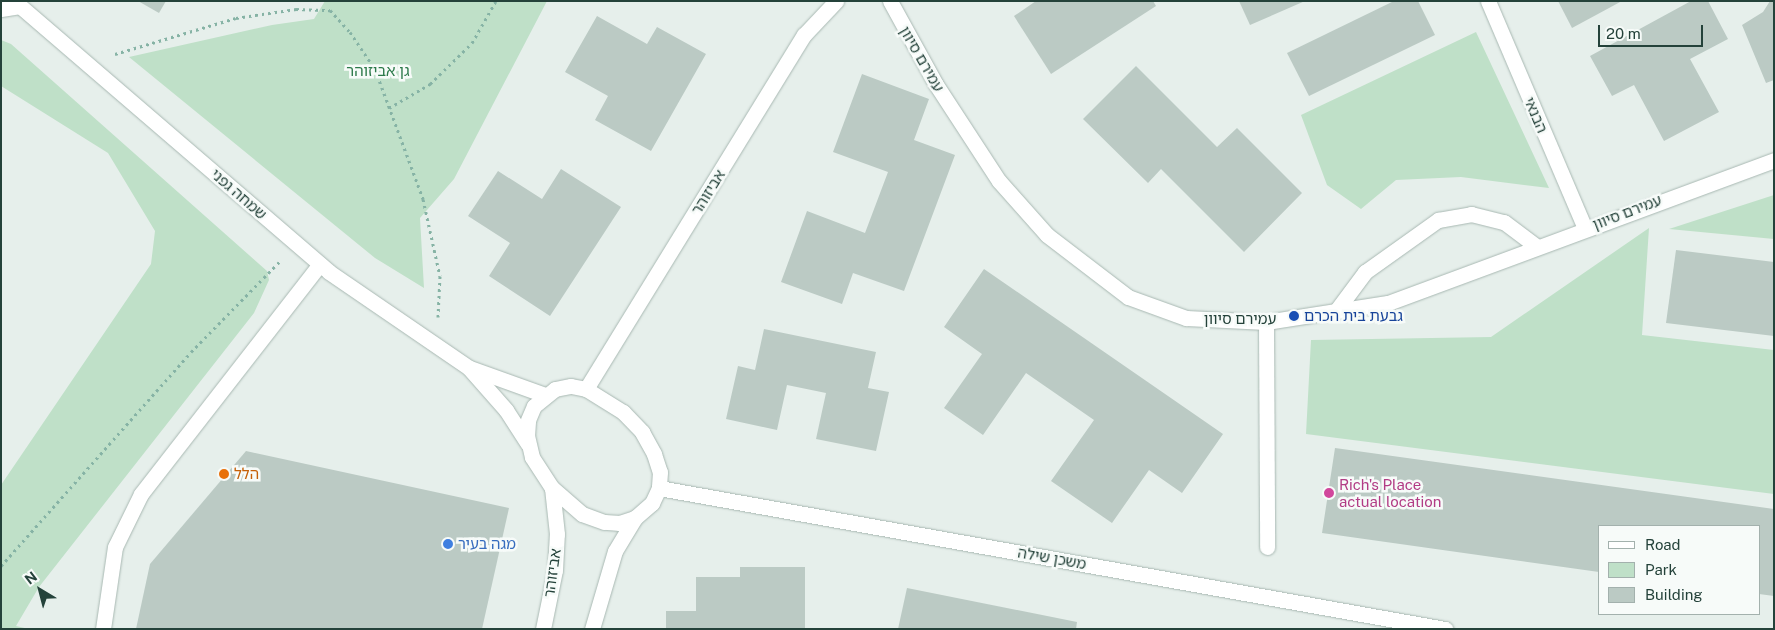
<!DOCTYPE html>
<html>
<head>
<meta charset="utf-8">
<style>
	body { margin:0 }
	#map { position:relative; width:1775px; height:630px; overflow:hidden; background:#e6efeb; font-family:"Public Sans","Noto Sans Hebrew",sans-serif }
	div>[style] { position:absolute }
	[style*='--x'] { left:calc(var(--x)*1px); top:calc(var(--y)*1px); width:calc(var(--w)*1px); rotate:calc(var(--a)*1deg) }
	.green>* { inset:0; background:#bfe0c8 }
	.building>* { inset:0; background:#bbcac4 }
	.path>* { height:3px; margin-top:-1.5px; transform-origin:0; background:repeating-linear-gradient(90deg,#86b3a5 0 2.5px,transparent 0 6.5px) }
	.roads { filter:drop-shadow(0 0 1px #a8b8b2) drop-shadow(0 0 1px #a8b8b2) }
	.minor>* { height:15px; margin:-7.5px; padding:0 7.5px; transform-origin:7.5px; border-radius:7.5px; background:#fff }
	.dots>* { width:14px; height:14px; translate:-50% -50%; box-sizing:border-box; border:2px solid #f7fbf9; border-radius:50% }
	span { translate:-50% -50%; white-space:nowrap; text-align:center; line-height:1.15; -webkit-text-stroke:5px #f7fbf9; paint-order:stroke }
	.street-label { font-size:15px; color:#24423a }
	.park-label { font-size:15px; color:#2d7a4b }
	.transit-label { font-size:15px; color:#164399 }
	.left { translate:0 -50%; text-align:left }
	.food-label { font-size:15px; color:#c56008 }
	.hotel-label { font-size:15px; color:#b23c85 }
	.shop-label { font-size:15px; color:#366cbe }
	.frame { position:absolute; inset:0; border:2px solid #24423a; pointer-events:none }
	.legend { position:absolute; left:1598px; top:525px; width:162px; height:90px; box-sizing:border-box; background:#f7fbf9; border:1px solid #a3b1ad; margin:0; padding:6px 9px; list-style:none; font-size:15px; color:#24423a }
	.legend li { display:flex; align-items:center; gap:10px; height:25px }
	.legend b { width:25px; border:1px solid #a3b1ad }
	.north { position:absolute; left:15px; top:565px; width:50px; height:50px; -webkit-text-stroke:4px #f7fbf9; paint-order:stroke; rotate:323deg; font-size:14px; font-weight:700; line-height:20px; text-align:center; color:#24423a }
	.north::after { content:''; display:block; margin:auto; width:18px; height:22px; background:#24423a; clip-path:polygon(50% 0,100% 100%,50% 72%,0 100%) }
	.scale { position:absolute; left:1598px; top:25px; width:105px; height:22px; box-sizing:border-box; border:2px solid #24423a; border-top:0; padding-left:6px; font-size:15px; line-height:18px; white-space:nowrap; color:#24423a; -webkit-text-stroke:4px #f7fbf9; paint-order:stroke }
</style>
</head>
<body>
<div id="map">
	<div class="green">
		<div style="clip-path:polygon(325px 1px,547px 1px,454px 179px,420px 218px,424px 288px,375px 258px,129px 57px,272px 25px,314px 19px)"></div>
		<div style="clip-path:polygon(1476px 32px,1549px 188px,1461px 177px,1396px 180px,1361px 209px,1327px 185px,1301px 115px)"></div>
		<div style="clip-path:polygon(1px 40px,11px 44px,267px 271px,269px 280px,254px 313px,39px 587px,16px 626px,29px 629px,1px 629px,1px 485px,151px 264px,155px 231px,108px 153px,1px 86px)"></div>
		<div style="clip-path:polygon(1774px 195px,1774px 239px,1669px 229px)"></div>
		<div style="clip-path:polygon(1649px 228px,1642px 335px,1774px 350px,1774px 494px,1306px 434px,1311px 340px,1491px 337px)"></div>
	</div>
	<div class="building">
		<div style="clip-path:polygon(138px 1px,166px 1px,159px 13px)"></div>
		<div style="clip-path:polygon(1036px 1px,1153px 1px,1156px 6px,1051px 74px,1014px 16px)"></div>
		<div style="clip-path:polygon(1239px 1px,1305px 1px,1250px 25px)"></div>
		<div style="clip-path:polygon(1394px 1px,1418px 1px,1435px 35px,1309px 96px,1287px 53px)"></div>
		<div style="clip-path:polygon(1558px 1px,1622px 1px,1572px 28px)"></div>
		<div style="clip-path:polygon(1691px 1px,1708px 1px,1728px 39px,1690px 59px,1719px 112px,1664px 141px,1634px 85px,1612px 96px,1590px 56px)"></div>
		<div style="clip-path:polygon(1770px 1px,1774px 1px,1774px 80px,1766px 83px,1742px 25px,1763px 12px)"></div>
		<div style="clip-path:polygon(597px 16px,647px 44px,657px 27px,706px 54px,651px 151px,595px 120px,608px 96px,565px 72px)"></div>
		<div style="clip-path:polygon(1136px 66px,1217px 147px,1237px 128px,1302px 193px,1244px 252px,1161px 169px,1148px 183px,1083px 119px)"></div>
		<div style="clip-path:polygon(862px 74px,929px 99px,914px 140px,955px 155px,904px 291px,853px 273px,842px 304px,781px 282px,807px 211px,865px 233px,888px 172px,833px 152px)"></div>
		<div style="clip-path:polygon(561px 169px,621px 207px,550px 316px,489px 276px,510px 243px,468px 216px,498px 171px,542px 199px)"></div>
		<div style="clip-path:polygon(1676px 250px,1774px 262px,1774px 336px,1666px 323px)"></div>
		<div style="clip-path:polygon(984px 269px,1223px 434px,1182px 493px,1149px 470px,1112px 523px,1051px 481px,1094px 420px,1026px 373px,983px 435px,944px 408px,982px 354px,944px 327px)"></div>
		<div style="clip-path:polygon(764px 329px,876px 352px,868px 388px,889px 392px,876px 451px,816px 439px,826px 393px,787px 385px,777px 430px,726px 419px,738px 366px,755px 370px)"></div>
		<div style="clip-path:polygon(1335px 448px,1774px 509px,1774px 596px,1759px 594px,1759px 526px,1599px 526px,1599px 572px,1322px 533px)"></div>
		<div style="clip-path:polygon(246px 451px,509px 508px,482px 629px,136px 629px,150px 564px)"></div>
		<div style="clip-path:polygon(740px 567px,805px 567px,805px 629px,666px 629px,666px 611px,696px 611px,696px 577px,740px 577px)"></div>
		<div style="clip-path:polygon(907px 588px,1077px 622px,1076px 629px,898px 629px)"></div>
	</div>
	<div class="path">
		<div style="--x:115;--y:54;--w:126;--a:-16.6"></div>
		<div style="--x:236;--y:18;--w:61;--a:-8.5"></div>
		<div style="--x:296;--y:9;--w:34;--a:2"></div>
		<div style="--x:330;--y:10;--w:30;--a:48"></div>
		<div style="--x:350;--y:32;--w:45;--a:56"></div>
		<div style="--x:375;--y:69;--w:139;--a:69.7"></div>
		<div style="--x:423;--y:199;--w:79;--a:77.6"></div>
		<div style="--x:440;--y:276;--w:41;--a:92.8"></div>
		<div style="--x:389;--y:108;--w:48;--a:-30.3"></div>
		<div style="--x:430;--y:84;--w:59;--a:-44.3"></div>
		<div style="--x:472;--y:43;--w:48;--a:-60.3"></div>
		<div style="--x:1;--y:566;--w:286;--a:-48.4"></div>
		<div style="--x:191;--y:352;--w:126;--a:-45.6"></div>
	</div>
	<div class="roads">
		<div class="minor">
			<div style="--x:890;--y:1;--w:94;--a:61.2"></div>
			<div style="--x:935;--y:83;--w:117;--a:56.9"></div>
			<div style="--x:999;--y:181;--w:72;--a:48.4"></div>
			<div style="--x:1047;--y:235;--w:102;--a:37.4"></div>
			<div style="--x:1128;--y:297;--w:62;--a:19.9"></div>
			<div style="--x:1186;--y:318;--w:80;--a:2.9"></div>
			<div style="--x:1266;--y:322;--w:123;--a:-8.9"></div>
			<div style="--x:1388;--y:303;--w:412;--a:-20.3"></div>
			<div style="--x:1488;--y:1;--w:247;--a:66.9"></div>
			<div style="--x:20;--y:6;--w:408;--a:40.7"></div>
			<div style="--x:329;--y:272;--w:170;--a:34.4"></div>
			<div style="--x:469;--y:368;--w:56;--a:48.6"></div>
			<div style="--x:506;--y:410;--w:40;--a:57.1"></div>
			<div style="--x:1;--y:9;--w:19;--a:-9"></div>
			<div style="--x:1336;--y:311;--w:49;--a:-53.4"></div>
			<div style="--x:1365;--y:272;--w:90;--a:-35.5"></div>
			<div style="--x:1438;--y:220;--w:34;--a:-10"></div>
			<div style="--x:1471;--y:214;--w:34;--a:14"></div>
			<div style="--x:1504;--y:222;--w:40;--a:37"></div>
			<div style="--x:1266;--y:322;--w:225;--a:89.7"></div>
			<div style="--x:470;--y:368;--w:80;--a:19.8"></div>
			<div style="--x:571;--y:386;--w:15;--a:11"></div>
			<div style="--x:586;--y:389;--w:44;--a:31.9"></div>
			<div style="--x:623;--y:412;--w:28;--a:46"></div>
			<div style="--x:642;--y:432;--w:25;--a:61"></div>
			<div style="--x:654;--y:454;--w:19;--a:72"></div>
			<div style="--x:660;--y:472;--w:16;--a:94"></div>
			<div style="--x:659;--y:488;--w:17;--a:115"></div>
			<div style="--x:652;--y:503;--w:23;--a:139"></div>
			<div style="--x:635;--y:518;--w:16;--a:162"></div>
			<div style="--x:620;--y:523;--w:16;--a:-176"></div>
			<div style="--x:604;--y:522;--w:23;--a:-160"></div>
			<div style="--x:582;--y:514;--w:40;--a:-139"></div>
			<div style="--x:552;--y:488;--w:37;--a:-123"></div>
			<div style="--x:532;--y:457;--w:22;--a:-103"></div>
			<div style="--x:527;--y:436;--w:16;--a:-86"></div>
			<div style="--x:528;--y:420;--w:15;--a:-67"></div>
			<div style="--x:534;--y:406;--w:27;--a:-39"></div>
			<div style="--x:555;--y:389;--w:16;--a:-11"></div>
			<div style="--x:586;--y:389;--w:416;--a:-58.4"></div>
			<div style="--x:804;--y:35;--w:47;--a:-46.7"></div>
			<div style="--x:659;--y:488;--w:799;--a:10.17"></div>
			<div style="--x:103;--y:629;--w:83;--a:-81.7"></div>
			<div style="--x:115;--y:547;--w:59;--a:-63.9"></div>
			<div style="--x:141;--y:494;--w:291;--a:-52.1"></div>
			<div style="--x:543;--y:629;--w:60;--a:-78.5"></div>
			<div style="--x:555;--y:570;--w:36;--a:-87"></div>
			<div style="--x:557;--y:534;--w:46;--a:-96.2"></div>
			<div style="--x:592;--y:629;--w:81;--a:-73.6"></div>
			<div style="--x:615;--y:551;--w:39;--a:-59"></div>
		</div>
	</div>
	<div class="dots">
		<div style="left:1294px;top:316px;background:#1a4fb4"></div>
		<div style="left:224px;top:474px;background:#e8710a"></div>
		<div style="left:1329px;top:493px;background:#d1479c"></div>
		<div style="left:448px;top:544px;background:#3f7fe0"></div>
	</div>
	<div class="street-label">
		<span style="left:922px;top:59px;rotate:60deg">עמירם סיוון</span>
		<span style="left:1536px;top:115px;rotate:67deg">הבנאי</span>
		<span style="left:708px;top:192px;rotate:-58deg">אביזוהר</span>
		<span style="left:239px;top:194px;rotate:41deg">שמחה גפני</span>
		<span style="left:1627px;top:212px;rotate:-21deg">עמירם סיוון</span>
		<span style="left:1240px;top:319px">עמירם סיוון</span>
		<span style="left:1052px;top:558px;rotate:10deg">משכן שילה</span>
		<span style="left:552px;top:573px;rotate:-82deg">אביזוהר</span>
	</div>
	<div class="park-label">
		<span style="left:378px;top:71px">גן אביזוהר</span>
	</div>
	<div class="transit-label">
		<span class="left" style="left:1304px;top:316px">גבעת בית הכרם</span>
	</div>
	<div class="food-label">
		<span class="left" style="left:234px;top:474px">הלל</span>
	</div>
	<div class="hotel-label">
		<span class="left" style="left:1339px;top:493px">Rich's Place<br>actual location</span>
	</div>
	<div class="shop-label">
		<span class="left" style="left:458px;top:544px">מגה בעיר</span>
	</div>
	<div class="frame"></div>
	<ul class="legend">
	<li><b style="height:6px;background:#fff"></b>Road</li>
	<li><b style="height:14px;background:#bfe0c8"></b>Park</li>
	<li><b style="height:14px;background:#bbcac4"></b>Building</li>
	</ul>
	<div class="north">N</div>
	<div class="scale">20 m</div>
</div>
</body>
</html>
